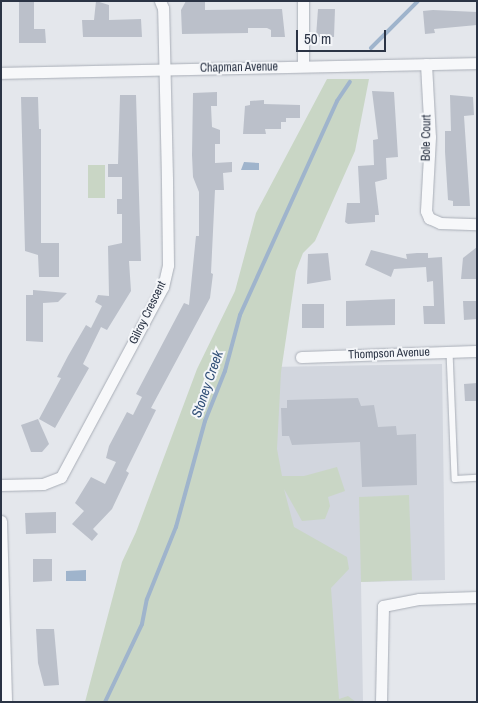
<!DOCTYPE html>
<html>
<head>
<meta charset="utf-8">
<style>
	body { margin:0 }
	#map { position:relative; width:478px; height:703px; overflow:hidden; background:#e4e7ec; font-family:"Archivo Narrow",sans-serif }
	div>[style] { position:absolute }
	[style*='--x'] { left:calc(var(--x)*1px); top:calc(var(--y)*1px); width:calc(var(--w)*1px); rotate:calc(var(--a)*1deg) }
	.built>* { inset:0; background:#d2d6de }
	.green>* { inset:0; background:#c9d6c5 }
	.water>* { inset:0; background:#9fb4cc }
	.stream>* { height:4px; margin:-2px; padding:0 2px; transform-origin:2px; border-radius:2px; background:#9fb4cc }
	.building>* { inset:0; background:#bbc0ca }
	.roads { filter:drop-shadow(0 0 1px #a9aeb7) drop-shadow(0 0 1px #a9aeb7) }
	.lane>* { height:5.5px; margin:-2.75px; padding:0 2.75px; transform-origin:2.75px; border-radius:2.75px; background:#f7f8fa }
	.street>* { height:11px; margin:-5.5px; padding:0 5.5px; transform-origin:5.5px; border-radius:5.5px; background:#f7f8fa }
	span { translate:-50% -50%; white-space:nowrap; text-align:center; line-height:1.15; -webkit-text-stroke:4px #f4f6f9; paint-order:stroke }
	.street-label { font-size:12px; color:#2b3445 }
	.water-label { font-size:14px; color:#34527a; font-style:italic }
	.frame { position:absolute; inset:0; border:2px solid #2b3445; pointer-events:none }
	.scale { position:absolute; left:296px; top:30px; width:90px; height:22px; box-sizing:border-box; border:2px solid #2b3445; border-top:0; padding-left:6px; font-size:15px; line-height:18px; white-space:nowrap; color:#2b3445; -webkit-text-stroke:4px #f4f6f9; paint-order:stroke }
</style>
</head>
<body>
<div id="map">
	<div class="built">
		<div style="clip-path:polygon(442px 364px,445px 580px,361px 582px,363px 702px,181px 702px,269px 367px)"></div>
	</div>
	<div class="green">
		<div style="clip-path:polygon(327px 79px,369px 79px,355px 151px,315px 241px,303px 253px,296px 271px,281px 372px,277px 449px,282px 476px,304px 476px,337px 467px,345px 491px,328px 497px,330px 506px,325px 519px,302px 521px,284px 489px,294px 527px,347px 557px,349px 569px,331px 588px,339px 699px,348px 696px,356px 702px,85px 702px,122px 562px,136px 532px,197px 369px,235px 291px,256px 213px)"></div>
		<div style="clip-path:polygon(88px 165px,105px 165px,105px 198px,88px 198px)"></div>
		<div style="clip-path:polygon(409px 495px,412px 580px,361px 582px,359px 497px)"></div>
	</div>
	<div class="water">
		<div style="clip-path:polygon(244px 162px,259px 163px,259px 170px,241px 170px)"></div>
		<div style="clip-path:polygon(86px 570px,86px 581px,66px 581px,66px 571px)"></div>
	</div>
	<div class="stream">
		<div style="--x:371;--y:48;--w:66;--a:-45"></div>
		<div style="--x:105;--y:702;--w:86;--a:-64.6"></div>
		<div style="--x:142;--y:624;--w:25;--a:-79"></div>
		<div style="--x:147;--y:599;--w:78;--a:-68.1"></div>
		<div style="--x:176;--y:527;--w:110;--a:-74.7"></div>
		<div style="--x:205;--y:421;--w:54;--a:-68.2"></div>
		<div style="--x:225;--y:371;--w:58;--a:-75"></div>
		<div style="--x:240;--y:315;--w:235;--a:-65.6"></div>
		<div style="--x:337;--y:101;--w:23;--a:-56"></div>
	</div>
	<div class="building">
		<div style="clip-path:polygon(19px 1px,34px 1px,34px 29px,45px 29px,46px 43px,19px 43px)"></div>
		<div style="clip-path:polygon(96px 1px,109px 5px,109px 20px,141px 19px,142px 37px,83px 37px,82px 20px,94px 20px)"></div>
		<div style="clip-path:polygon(186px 1px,205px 1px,205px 10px,282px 9px,285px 37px,271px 37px,271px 30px,267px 28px,248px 28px,248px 33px,182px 34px,181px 10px)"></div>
		<div style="clip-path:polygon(318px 9px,335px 9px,334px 37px,316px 37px)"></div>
		<div style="clip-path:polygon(433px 10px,477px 12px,477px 25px,434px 29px,435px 33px,425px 34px,423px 11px)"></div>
		<div style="clip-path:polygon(372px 91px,394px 92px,398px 157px,386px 158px,387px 179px,375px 182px,379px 215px,375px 215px,375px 222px,348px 224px,345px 222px,347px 203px,360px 203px,358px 166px,374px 165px,373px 140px,378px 139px)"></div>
		<div style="clip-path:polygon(217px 92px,217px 106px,211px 106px,212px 127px,220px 130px,220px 144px,215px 144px,215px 163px,232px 162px,232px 172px,223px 173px,224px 190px,215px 190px,211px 273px,213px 274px,210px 298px,151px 408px,156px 410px,126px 471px,129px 473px,112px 509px,93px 529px,98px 534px,92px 541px,72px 524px,84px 511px,75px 503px,91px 477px,105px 484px,116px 462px,106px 458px,109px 446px,127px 412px,133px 415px,142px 397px,136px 394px,184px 303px,189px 305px,196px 236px,199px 236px,199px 192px,193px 177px,192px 155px,193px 93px)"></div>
		<div style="clip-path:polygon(120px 95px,136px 95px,141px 261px,129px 261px,131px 291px,107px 330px,101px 327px,83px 364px,89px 368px,55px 428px,39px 419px,61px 378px,57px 377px,68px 356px,86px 325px,91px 328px,102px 306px,95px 302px,98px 295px,109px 296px,108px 246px,122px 243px,122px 214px,117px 214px,117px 199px,122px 199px,122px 177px,108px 177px,108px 164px,118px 164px)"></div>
		<div style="clip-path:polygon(450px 95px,473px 97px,474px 115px,464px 116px,470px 206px,453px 206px,453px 201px,448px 200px,445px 152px,445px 131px,451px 131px)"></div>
		<div style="clip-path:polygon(21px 97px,38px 97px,39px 129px,41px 129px,41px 243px,59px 243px,59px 277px,39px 277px,38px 255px,25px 251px)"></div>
		<div style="clip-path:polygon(264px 100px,264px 104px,300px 105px,300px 118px,286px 118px,286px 122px,281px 122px,281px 129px,265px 129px,266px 134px,243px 134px,245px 106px,250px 105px,250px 101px)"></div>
		<div style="clip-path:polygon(477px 247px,477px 279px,461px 279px,463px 258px)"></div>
		<div style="clip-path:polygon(371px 250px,407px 259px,406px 254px,417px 253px,428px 253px,428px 258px,442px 257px,445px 324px,424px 324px,423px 306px,434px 306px,433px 281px,427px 282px,426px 267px,394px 269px,391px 277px,365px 265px)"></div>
		<div style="clip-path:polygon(328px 253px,331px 280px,307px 284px,308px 254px)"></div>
		<div style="clip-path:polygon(33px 290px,67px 293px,58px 302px,43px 303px,43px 342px,26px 341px,26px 295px,33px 295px)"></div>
		<div style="clip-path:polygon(395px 299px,395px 325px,346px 326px,346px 301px)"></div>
		<div style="clip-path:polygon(463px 301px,477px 301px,477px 319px,464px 320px)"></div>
		<div style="clip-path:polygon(302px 304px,324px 304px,324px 328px,302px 328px)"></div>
		<div style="clip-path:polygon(477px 383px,477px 401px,465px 401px,464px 384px)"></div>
		<div style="clip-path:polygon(358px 398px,361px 406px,374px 405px,378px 427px,396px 426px,397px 435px,416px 434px,417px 485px,362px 487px,360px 442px,292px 445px,289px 436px,282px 436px,281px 408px,287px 408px,287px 400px)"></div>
		<div style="clip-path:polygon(38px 419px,49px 444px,42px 452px,31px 452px,21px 425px)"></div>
		<div style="clip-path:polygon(56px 512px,56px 533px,26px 534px,25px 513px)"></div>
		<div style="clip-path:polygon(33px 559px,52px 559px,52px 581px,33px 582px)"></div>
		<div style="clip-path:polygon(36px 629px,54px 629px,59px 685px,44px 686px,38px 663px)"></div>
	</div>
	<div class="roads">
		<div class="lane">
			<div style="--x:450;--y:352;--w:127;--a:87.7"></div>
			<div style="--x:455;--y:479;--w:22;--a:-3"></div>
		</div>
		<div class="street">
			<div style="--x:303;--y:1;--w:65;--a:90"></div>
			<div style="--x:426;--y:64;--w:73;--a:86.9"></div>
			<div style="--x:430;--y:137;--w:74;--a:93.1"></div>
			<div style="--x:426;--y:211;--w:8;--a:67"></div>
			<div style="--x:429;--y:218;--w:12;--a:24"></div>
			<div style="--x:440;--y:223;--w:37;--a:2"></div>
			<div style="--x:1;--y:73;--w:476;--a:-1.2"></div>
			<div style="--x:301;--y:357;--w:176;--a:-2"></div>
			<div style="--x:1;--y:485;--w:42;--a:-1.4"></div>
			<div style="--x:43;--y:484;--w:19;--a:-21"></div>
			<div style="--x:61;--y:477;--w:216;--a:-61.8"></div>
			<div style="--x:163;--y:287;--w:23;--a:-77"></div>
			<div style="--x:168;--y:265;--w:86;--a:-90.7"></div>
			<div style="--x:167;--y:179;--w:171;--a:-91.3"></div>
			<div style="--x:163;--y:8;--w:8;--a:-113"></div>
			<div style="--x:1;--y:521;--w:181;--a:88.4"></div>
			<div style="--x:381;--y:702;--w:96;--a:-88.8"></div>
			<div style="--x:383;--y:606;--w:37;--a:-11"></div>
			<div style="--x:419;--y:599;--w:58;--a:-2"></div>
		</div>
	</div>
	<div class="street-label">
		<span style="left:239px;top:68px;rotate:-1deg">Chapman Avenue</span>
		<span style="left:427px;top:138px;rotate:-89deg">Bole Court</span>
		<span style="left:148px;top:313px;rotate:-64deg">Gilroy Crescent</span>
		<span style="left:389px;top:354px;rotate:-2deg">Thompson Avenue</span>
	</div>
	<div class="water-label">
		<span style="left:207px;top:384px;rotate:-71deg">Stoney Creek</span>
	</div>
	<div class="frame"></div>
	<div class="scale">50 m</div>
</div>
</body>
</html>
